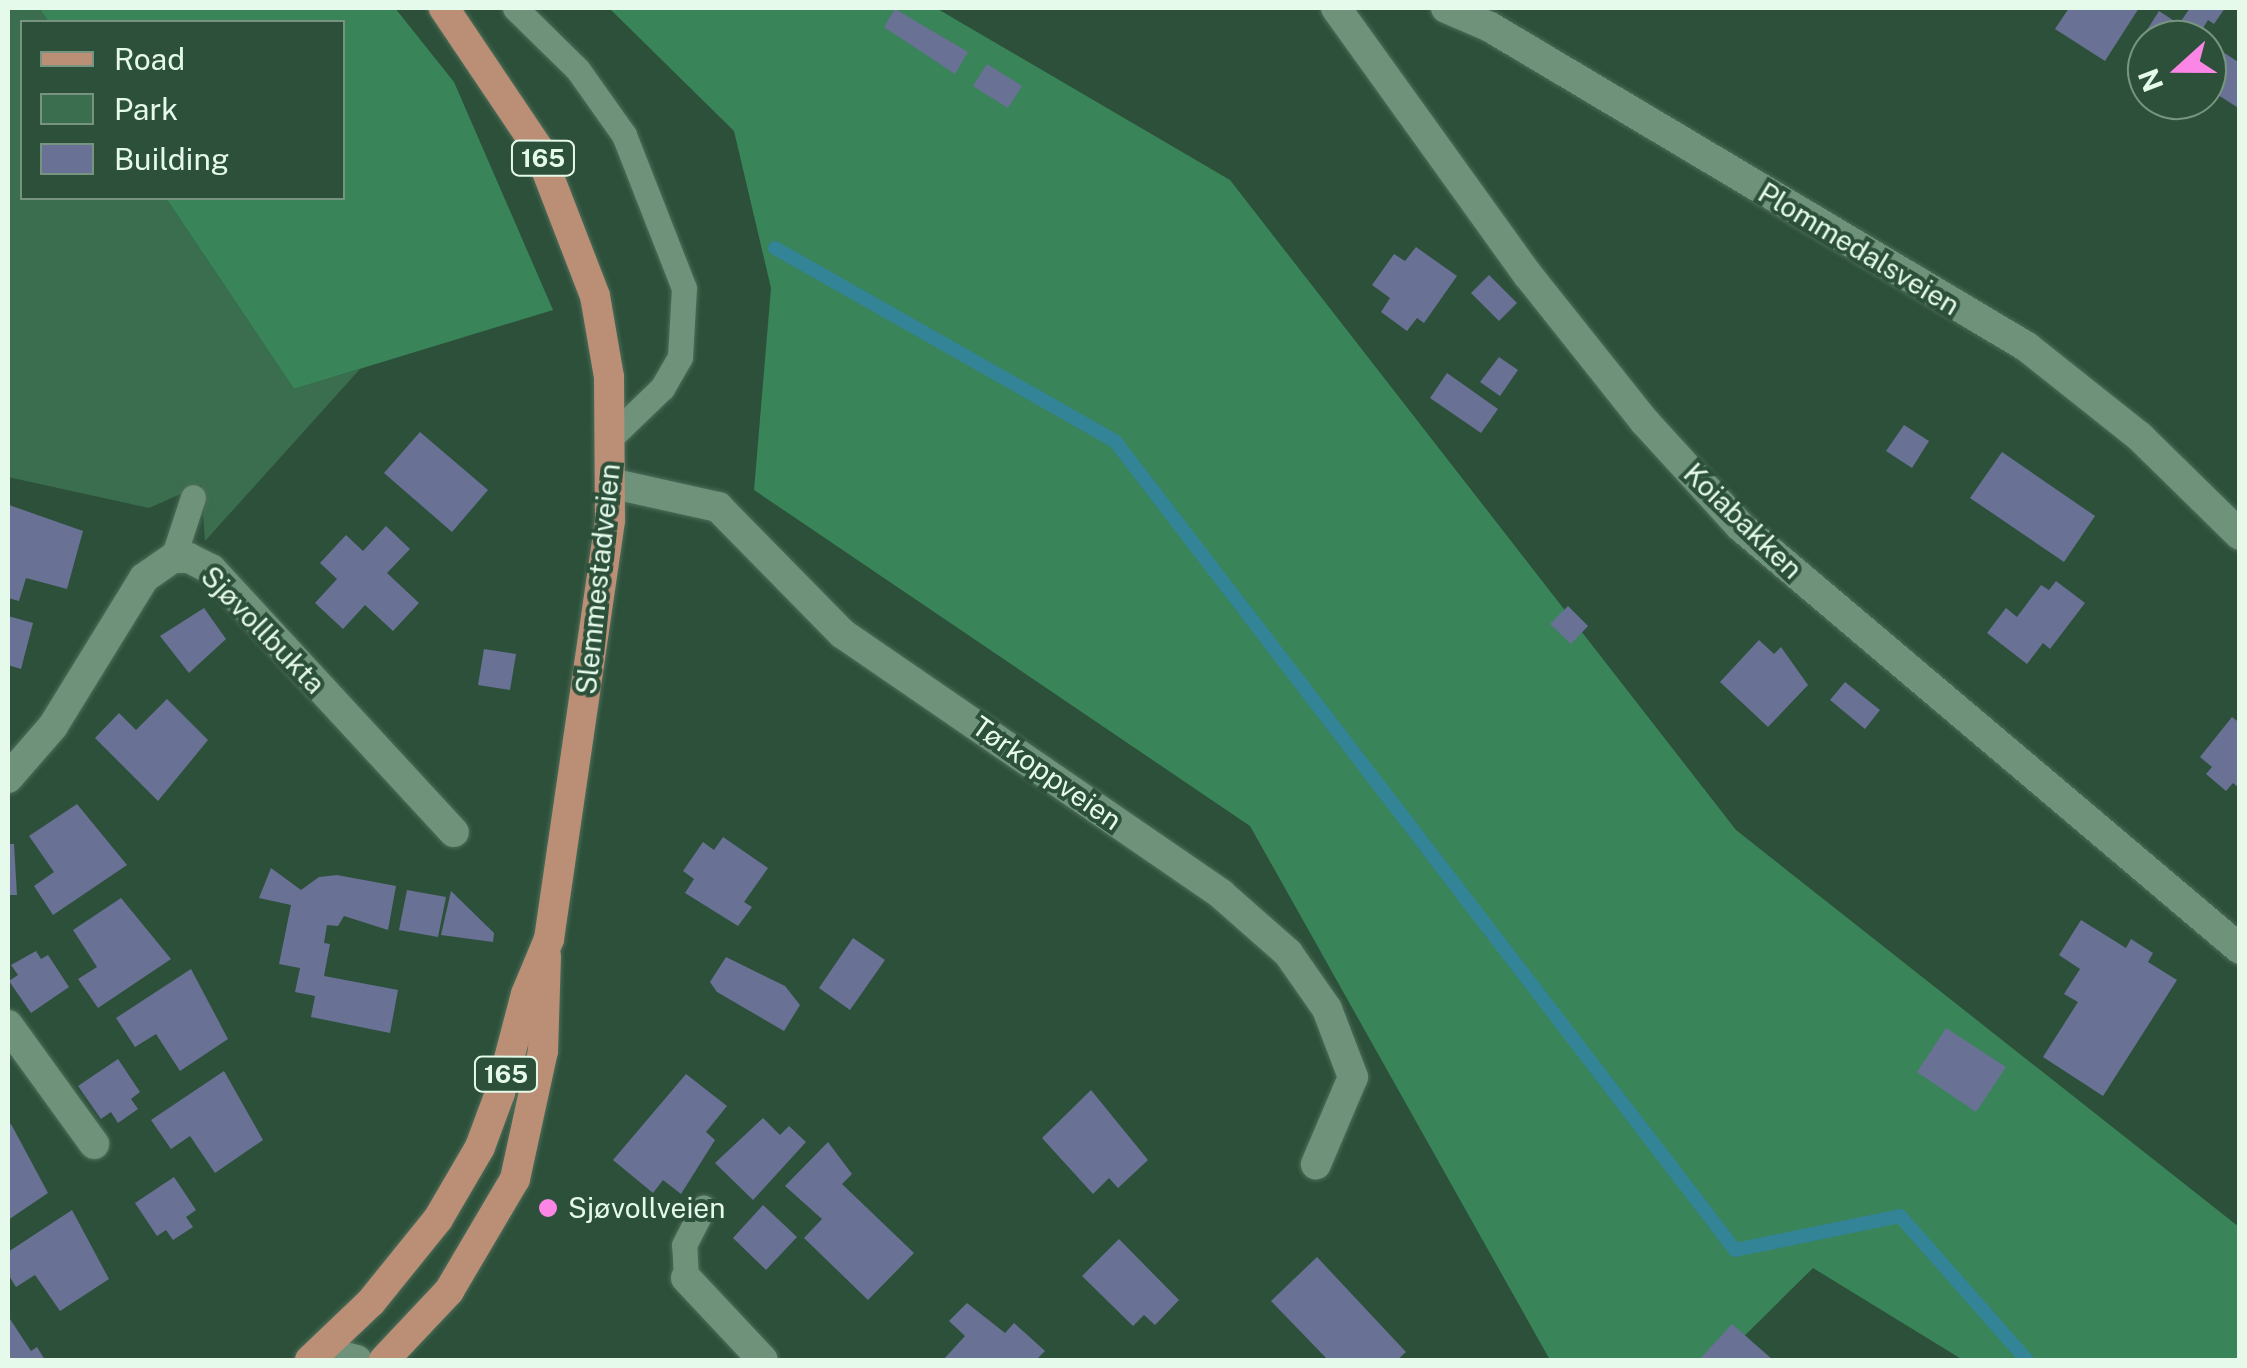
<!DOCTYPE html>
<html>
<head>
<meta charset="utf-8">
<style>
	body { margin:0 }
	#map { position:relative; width:2247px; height:1368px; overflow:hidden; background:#2d503a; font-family:"Public Sans",sans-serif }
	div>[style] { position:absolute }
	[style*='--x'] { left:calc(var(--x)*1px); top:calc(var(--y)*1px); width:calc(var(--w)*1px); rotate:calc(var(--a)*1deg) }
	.green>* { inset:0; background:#3b6e4e }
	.forest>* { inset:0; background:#398458 }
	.stream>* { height:14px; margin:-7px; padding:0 7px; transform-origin:7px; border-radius:7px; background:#338496 }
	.building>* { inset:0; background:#697195 }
	.roads { filter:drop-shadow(0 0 2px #4d6d5a) drop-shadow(0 0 2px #4d6d5a) }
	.lane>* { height:25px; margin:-12.5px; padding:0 12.5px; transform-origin:12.5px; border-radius:12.5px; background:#6e937a }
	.street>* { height:30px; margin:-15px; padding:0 15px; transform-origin:15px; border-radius:15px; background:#6e937a }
	.primary>* { height:30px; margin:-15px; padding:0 15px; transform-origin:15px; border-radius:15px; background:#ba8f76 }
	.dots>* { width:28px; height:28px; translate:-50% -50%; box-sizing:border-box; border:5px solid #2d503a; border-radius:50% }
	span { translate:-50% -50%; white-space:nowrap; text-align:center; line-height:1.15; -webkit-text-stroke:8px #2d503a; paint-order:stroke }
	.shield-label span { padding:2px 8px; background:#2d503a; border:2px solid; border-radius:8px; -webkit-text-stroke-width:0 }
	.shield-label { font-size:25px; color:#e5faeb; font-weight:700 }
	.street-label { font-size:28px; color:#e5faeb }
	.poi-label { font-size:28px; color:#e5faeb }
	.left { translate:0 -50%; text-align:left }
	.frame { position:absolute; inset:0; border:10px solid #e5faeb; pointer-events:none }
	.legend { position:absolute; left:20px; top:20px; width:325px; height:180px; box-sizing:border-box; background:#2d503a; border:2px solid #779481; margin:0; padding:12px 18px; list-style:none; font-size:30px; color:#e5faeb }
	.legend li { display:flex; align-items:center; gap:20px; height:50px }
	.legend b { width:50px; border:2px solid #779481 }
	.north { position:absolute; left:2127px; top:20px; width:100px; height:100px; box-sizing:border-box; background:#2d503a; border:2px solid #779481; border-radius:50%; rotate:249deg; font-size:28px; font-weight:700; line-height:40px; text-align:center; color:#e5faeb }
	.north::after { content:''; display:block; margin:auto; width:35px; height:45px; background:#fb86e5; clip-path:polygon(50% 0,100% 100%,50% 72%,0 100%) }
</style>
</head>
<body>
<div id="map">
	<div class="green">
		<div style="clip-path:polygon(8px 8px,39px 8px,49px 22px,22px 22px,22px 198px,166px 198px,294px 389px,360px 369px,205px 541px,201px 485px,149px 508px,8px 477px)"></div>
	</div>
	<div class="forest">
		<div style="clip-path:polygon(39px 8px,395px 8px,454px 82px,553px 310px,294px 389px,166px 198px,342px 198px,342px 22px,49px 22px)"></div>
		<div style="clip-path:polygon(609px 8px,936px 8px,1230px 180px,1736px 830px,2239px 1227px,2239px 1360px,1963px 1360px,1813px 1268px,1720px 1360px,1550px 1360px,1250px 826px,754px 490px,771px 288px,734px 131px)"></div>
	</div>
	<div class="stream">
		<div style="--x:775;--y:248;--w:391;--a:29.6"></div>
		<div style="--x:1115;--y:441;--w:1019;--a:52.53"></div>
		<div style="--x:1735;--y:1250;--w:168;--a:-11.6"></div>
		<div style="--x:1900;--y:1216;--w:192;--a:48.6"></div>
	</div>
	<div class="building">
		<div style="clip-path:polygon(2069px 8px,2139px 8px,2105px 61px,2055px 29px)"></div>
		<div style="clip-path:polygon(2190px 8px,2225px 8px,2214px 24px,2208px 20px,2198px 36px,2204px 40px,2147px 40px,2147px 50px,2138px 44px,2159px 11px,2179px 24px)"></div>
		<div style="clip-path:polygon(895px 9px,968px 52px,955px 74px,884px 27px)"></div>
		<div style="clip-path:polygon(2207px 42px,2240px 63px,2240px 109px,2207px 88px)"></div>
		<div style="clip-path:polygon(987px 64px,1022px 86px,1008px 108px,973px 86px)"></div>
		<div style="clip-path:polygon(1416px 247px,1457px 276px,1424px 323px,1417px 318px,1407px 331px,1381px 312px,1390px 298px,1372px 285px,1394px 254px,1405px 261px)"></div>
		<div style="clip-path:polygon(1489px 275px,1517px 303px,1499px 321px,1471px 293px)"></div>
		<div style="clip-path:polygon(1499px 357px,1518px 370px,1500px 396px,1480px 382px)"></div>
		<div style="clip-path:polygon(1447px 373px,1498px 409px,1481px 433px,1430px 398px)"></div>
		<div style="clip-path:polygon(1904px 425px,1929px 441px,1912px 468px,1886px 451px)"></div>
		<div style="clip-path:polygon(420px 432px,488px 490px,452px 532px,384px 473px)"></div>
		<div style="clip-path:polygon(2002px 452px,2095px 516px,2064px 562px,1970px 498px)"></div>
		<div style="clip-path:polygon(9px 505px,83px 531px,67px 589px,26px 578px,19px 601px,8px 598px)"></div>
		<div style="clip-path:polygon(386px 526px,410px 549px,387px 573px,419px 603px,393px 631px,365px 605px,343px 629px,315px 603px,337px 579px,320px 563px,346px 535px,363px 551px)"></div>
		<div style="clip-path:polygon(2056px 581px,2085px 603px,2050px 649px,2043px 643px,2027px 664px,1987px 633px,2006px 608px,2017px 617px,2041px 585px,2049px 590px)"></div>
		<div style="clip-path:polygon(1568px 606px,1588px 626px,1571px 644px,1550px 624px)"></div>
		<div style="clip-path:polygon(204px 608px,226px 639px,189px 673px,160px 636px)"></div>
		<div style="clip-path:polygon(8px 616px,33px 623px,21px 669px,8px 665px)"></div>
		<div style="clip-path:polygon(1759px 640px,1774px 654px,1781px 647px,1808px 685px,1768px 727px,1720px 682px)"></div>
		<div style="clip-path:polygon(484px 649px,516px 654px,510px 690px,478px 685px)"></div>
		<div style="clip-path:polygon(1845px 682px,1880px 710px,1865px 729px,1830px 700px)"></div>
		<div style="clip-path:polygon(167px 699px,208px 740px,158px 801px,95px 738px,119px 713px,136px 730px)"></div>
		<div style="clip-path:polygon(2232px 717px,2240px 723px,2240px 789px,2233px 783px,2226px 791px,2206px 774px,2212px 767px,2200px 757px)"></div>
		<div style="clip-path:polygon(77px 804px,127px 865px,53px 915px,34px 886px,54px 872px,29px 836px)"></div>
		<div style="clip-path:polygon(723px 837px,768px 868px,744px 902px,752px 907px,738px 926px,685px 893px,694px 879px,683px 871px,703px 842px,714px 850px)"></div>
		<div style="clip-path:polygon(8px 844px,14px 844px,17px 895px,8px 895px)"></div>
		<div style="clip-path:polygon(271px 868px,301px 890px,319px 877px,337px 875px,396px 886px,388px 930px,344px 916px,338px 926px,327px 925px,324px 943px,330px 944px,324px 976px,398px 990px,390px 1033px,311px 1017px,315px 996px,295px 992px,300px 968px,279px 964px,291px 905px,259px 898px)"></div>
		<div style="clip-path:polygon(407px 890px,446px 897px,438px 937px,399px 930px)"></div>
		<div style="clip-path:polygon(451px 891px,494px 933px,493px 942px,441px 935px)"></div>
		<div style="clip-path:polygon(121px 898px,171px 959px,98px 1008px,78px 979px,97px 967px,73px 930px)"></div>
		<div style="clip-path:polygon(2081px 920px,2126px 948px,2131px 939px,2153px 953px,2148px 962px,2177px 980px,2103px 1096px,2043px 1057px,2078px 1002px,2064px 994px,2080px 969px,2059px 955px)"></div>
		<div style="clip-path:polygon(853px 938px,885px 960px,850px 1010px,819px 988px)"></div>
		<div style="clip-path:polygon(36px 951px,41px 959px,48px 955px,69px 987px,31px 1013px,9px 981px,18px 975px,11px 965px)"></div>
		<div style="clip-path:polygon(726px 957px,785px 986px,800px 1005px,784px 1031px,717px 992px,710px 982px)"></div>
		<div style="clip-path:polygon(191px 969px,228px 1039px,180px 1071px,156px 1034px,135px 1047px,116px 1018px)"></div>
		<div style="clip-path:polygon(1946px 1028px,2006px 1067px,1976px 1112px,1917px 1072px)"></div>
		<div style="clip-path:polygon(118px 1059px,140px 1092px,131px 1099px,138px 1109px,118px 1123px,111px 1112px,101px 1119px,78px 1086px)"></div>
		<div style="clip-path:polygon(224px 1071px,263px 1140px,215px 1173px,190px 1136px,171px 1149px,151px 1120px)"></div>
		<div style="clip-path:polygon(686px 1074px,727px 1106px,706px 1132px,715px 1140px,681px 1194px,663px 1180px,653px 1193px,613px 1160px)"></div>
		<div style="clip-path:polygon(1091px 1090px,1148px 1160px,1118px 1188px,1109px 1178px,1093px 1194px,1042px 1138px)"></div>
		<div style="clip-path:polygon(763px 1118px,780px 1135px,789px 1126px,806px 1142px,753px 1200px,715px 1163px)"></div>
		<div style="clip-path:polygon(11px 1124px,48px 1193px,8px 1220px,8px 1127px)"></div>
		<div style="clip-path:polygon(828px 1142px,852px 1174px,842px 1184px,914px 1253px,868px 1300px,804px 1238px,822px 1219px,785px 1186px)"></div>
		<div style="clip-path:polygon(174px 1177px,196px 1210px,186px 1217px,193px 1227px,173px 1240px,166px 1230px,157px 1236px,135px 1203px)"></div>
		<div style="clip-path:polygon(763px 1205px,797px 1237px,766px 1270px,733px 1238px)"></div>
		<div style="clip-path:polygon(72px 1210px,109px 1279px,60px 1311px,35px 1275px,16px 1287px,8px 1274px,8px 1252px)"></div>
		<div style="clip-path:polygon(1119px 1239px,1179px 1300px,1155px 1325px,1144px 1315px,1133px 1326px,1082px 1276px)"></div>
		<div style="clip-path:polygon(1317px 1257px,1406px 1352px,1397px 1360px,1328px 1360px,1271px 1301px)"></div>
		<div style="clip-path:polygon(967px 1303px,1005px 1333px,1014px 1323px,1045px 1351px,1036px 1360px,943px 1360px,965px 1336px,949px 1321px)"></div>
		<div style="clip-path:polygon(8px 1316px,31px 1351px,37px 1347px,45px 1360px,8px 1360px)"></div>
		<div style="clip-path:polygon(1732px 1324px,1773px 1360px,1699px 1360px)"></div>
	</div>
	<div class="roads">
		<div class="lane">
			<div style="--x:515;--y:8;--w:88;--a:44.5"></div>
			<div style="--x:578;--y:70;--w:80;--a:54.7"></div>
			<div style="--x:624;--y:135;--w:164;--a:68.6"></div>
			<div style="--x:684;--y:288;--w:69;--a:93.3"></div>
			<div style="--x:680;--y:357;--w:36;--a:120"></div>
			<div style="--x:662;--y:388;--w:71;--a:136.1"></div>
			<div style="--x:173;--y:558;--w:64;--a:-71.8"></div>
			<div style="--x:686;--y:1278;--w:33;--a:-93"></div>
			<div style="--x:684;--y:1245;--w:42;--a:-62.8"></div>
		</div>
		<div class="street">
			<div style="--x:1336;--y:8;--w:329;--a:54.3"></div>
			<div style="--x:1528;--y:275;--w:188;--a:51.5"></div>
			<div style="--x:1645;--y:422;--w:141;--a:47.6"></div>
			<div style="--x:1740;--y:526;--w:655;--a:40.23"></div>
			<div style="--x:1446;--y:8;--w:48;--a:23.4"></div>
			<div style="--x:1490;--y:27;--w:625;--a:30.79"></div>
			<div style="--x:2027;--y:347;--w:144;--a:38.5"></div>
			<div style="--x:2140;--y:437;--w:140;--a:44.4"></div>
			<div style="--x:610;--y:483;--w:111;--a:12.5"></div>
			<div style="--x:718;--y:507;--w:178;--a:45.5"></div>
			<div style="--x:843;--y:634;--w:459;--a:34.5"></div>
			<div style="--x:1221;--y:894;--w:89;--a:41.4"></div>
			<div style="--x:1288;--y:953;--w:68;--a:55.1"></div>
			<div style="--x:1327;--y:1009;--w:73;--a:69.1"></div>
			<div style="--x:1353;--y:1077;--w:95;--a:113"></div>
			<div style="--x:8;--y:778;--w:69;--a:-49.1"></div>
			<div style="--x:53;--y:726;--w:174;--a:-58.4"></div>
			<div style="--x:144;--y:578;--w:35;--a:-35"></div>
			<div style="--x:173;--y:558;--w:16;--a:0"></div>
			<div style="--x:189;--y:558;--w:25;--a:27"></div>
			<div style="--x:211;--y:569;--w:358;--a:47.3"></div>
			<div style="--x:8;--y:1025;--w:147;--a:54.1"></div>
			<div style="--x:686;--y:1278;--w:112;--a:46.8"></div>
			<div style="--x:323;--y:1360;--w:9;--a:-103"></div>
			<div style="--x:321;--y:1351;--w:37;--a:14"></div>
		</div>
		<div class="primary">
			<div style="--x:310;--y:1360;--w:84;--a:-43.6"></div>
			<div style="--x:371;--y:1302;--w:107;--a:-51.1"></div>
			<div style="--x:438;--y:1219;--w:83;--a:-59.7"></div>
			<div style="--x:480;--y:1147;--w:58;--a:-69.7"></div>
			<div style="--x:500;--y:1093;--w:102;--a:-75.3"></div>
			<div style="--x:526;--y:994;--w:60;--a:-67.3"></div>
			<div style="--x:549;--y:939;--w:423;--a:-81.7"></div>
			<div style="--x:610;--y:520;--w:143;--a:-90.4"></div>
			<div style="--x:609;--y:377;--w:82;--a:-99.8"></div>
			<div style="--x:595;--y:296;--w:159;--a:-111.1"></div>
			<div style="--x:538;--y:148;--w:169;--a:-123.9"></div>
			<div style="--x:384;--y:1360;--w:95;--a:-46.7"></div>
			<div style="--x:449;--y:1291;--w:130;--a:-59.5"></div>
			<div style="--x:515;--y:1179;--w:131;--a:-77.7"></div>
			<div style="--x:543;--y:1051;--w:95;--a:-88.2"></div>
		</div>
	</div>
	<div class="dots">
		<div style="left:548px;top:1208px;background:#fb86e5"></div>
	</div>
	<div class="shield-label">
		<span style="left:543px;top:158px">165</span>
		<span style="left:506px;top:1074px">165</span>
	</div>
	<div class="street-label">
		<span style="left:1859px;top:249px;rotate:31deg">Plommedalsveien</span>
		<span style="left:1743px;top:521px;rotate:44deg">Koiabakken</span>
		<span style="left:598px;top:579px;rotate:-84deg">Slemmestadveien</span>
		<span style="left:263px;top:630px;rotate:46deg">Sjøvollbukta</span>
		<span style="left:1047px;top:773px;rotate:35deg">Tørkoppveien</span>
	</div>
	<div class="poi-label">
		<span class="left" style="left:568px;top:1208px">Sjøvollveien</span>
	</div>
	<div class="frame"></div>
	<ul class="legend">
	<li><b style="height:12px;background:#ba8f76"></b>Road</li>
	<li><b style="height:28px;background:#3b6e4e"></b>Park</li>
	<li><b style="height:28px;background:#697195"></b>Building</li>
	</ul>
	<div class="north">N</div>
</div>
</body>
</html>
